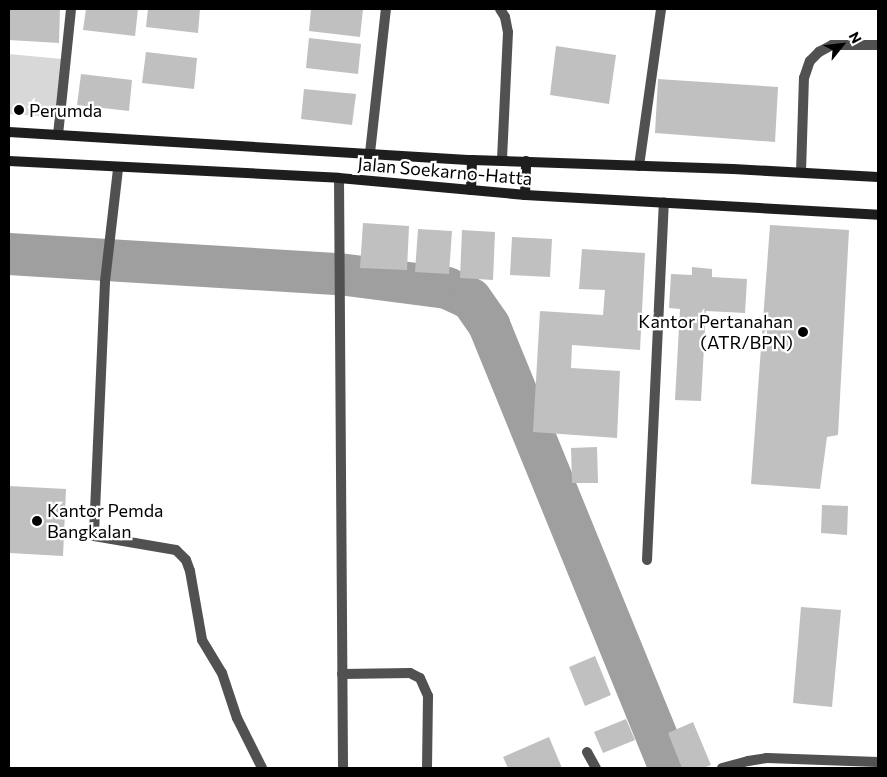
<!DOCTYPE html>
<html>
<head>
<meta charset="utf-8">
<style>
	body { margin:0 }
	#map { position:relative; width:887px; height:777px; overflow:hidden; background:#fff; font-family:Commissioner,sans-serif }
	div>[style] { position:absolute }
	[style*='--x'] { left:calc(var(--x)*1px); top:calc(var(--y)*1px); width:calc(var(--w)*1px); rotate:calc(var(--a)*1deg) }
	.green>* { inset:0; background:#d8d8d8 }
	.river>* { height:42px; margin:-21px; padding:0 21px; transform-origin:21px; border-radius:21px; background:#9f9f9f }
	.building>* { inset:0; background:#c0c0c0 }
	.service>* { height:10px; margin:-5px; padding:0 5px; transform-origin:5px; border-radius:5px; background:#515151 }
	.minor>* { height:10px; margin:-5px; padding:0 5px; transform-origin:5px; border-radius:5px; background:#515151 }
	.tertiary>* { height:10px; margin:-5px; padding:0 5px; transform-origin:5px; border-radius:5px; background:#515151 }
	.secondary>* { height:10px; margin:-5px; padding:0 5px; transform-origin:5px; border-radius:5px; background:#1e1e1e }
	.dots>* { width:14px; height:14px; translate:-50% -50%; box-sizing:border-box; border:2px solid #fff; border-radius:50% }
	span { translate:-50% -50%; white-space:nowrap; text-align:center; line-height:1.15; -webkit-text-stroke:4.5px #fff; paint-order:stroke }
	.poi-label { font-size:18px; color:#000 }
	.left { translate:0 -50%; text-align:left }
	.right { translate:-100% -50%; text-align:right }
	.street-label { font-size:18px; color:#000 }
	.frame { position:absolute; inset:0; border:10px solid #000; pointer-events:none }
	.north { position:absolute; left:817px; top:20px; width:50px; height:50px; -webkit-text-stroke:4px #fff; paint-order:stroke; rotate:61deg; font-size:14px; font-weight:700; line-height:20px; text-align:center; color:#000 }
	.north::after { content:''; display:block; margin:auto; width:18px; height:22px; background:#000; clip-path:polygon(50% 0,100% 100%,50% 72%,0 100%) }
</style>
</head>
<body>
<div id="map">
	<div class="green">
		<div style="clip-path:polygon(9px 54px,62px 59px,56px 117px,9px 114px)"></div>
	</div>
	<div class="river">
		<div style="--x:9;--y:254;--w:331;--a:3.5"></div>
		<div style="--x:339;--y:274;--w:109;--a:7.4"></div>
		<div style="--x:447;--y:288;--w:26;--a:25"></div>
		<div style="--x:471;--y:299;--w:32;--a:55"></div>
		<div style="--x:489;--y:325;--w:479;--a:67.8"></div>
	</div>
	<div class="building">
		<div style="clip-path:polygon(9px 9px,60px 9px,59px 43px,9px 40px)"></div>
		<div style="clip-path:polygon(86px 9px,138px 9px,135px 36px,83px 30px)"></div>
		<div style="clip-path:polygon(148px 9px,200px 9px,198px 33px,146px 27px)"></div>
		<div style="clip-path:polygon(311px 9px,363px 9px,360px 37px,309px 31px)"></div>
		<div style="clip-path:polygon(309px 38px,361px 44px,358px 74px,306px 68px)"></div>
		<div style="clip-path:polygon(556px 46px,616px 55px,609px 104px,550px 95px)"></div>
		<div style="clip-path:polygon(146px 52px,197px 58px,194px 89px,142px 83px)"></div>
		<div style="clip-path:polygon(81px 74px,132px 80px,129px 111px,77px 105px)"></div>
		<div style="clip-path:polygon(658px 79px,778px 87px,775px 142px,655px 133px)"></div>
		<div style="clip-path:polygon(304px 89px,356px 94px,352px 125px,301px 119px)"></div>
		<div style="clip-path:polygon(363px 223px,409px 226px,407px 270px,360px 268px)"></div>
		<div style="clip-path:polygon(770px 225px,849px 230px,838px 435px,827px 437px,820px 489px,751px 484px)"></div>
		<div style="clip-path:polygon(418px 229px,452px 231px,449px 274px,415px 272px)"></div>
		<div style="clip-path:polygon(462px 230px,495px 232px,493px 280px,460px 278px)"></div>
		<div style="clip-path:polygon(512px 237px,552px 239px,550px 277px,510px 275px)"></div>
		<div style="clip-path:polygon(582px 249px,645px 253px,640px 350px,572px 345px,571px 368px,620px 371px,617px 438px,533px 432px,540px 311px,603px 315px,605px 290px,579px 289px)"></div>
		<div style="clip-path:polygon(692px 267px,712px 269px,712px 277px,747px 279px,745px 313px,706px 311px,701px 401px,675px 400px,680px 309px,669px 308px,671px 274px,692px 275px)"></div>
		<div style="clip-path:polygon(597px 447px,598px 483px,572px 483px,571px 448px)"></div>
		<div style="clip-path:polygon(9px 486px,66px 489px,63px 556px,9px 553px)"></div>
		<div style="clip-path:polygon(822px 505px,848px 506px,847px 535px,821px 533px)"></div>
		<div style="clip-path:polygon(801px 607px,841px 610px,832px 707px,793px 703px)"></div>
		<div style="clip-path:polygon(595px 656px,611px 695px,585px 706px,569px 667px)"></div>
		<div style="clip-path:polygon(626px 719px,635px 740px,603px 753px,594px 732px)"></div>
		<div style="clip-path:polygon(693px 722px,711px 765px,703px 768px,682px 768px,668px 733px)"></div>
		<div style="clip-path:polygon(549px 737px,562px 768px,508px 768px,503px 757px)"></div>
	</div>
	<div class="service">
		<div style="--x:118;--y:169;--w:114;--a:96.6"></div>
		<div style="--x:105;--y:282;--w:254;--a:92.5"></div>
		<div style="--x:94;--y:536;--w:83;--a:9.7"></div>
		<div style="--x:176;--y:550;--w:14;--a:45"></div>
		<div style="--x:186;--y:560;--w:12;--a:70"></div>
		<div style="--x:190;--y:571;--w:70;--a:80.1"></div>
		<div style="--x:202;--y:640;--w:39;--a:59"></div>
		<div style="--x:222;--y:673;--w:47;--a:71.6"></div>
		<div style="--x:237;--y:718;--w:56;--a:63.4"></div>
		<div style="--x:801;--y:172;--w:94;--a:-88.2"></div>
		<div style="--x:804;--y:78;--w:18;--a:-71"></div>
		<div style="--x:810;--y:61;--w:13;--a:-45"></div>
		<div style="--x:819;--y:52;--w:15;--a:-28"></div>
		<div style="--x:832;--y:45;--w:46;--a:0"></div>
		<div style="--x:647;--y:560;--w:358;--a:-87.3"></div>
	</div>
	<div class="minor">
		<div style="--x:500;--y:9;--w:9;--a:58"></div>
		<div style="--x:505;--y:17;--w:15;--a:79"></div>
		<div style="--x:508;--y:32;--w:129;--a:92.7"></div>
		<div style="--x:58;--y:135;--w:127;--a:-84.1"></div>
		<div style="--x:639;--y:166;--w:159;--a:-82"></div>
		<div style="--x:339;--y:178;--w:590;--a:89.61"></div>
		<div style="--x:342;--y:674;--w:68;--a:-0.8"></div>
		<div style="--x:410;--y:673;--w:11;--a:27"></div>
		<div style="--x:420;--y:678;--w:20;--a:66"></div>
		<div style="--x:428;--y:696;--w:72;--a:90.8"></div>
		<div style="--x:587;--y:752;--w:18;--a:61"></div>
		<div style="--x:722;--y:768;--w:27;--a:-15"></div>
		<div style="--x:748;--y:761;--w:19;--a:-9"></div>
		<div style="--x:767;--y:758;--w:111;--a:2.1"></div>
	</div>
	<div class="tertiary">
		<div style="--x:370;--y:153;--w:145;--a:-83.7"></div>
	</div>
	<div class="secondary">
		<div style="--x:9;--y:132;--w:464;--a:3.5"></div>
		<div style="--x:472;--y:160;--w:261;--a:2"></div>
		<div style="--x:733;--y:169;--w:145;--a:3.2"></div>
		<div style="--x:9;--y:161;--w:330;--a:2.9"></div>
		<div style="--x:339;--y:178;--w:187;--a:5.2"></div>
		<div style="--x:525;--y:195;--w:354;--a:3.2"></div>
		<div style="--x:471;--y:190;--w:30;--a:-88"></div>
		<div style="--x:525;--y:195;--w:34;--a:-88"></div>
	</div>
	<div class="dots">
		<div style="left:19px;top:110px;background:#000"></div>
		<div style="left:803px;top:332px;background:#000"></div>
		<div style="left:37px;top:521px;background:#000"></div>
	</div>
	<div class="poi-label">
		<span class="left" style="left:29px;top:110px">Perumda</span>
		<span class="right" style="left:793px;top:332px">Kantor Pertanahan<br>(ATR/BPN)</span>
		<span class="left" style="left:47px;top:521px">Kantor Pemda<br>Bangkalan</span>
	</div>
	<div class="street-label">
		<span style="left:445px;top:171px;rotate:5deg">Jalan Soekarno-Hatta</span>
	</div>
	<div class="frame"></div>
	<div class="north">N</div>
</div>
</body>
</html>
